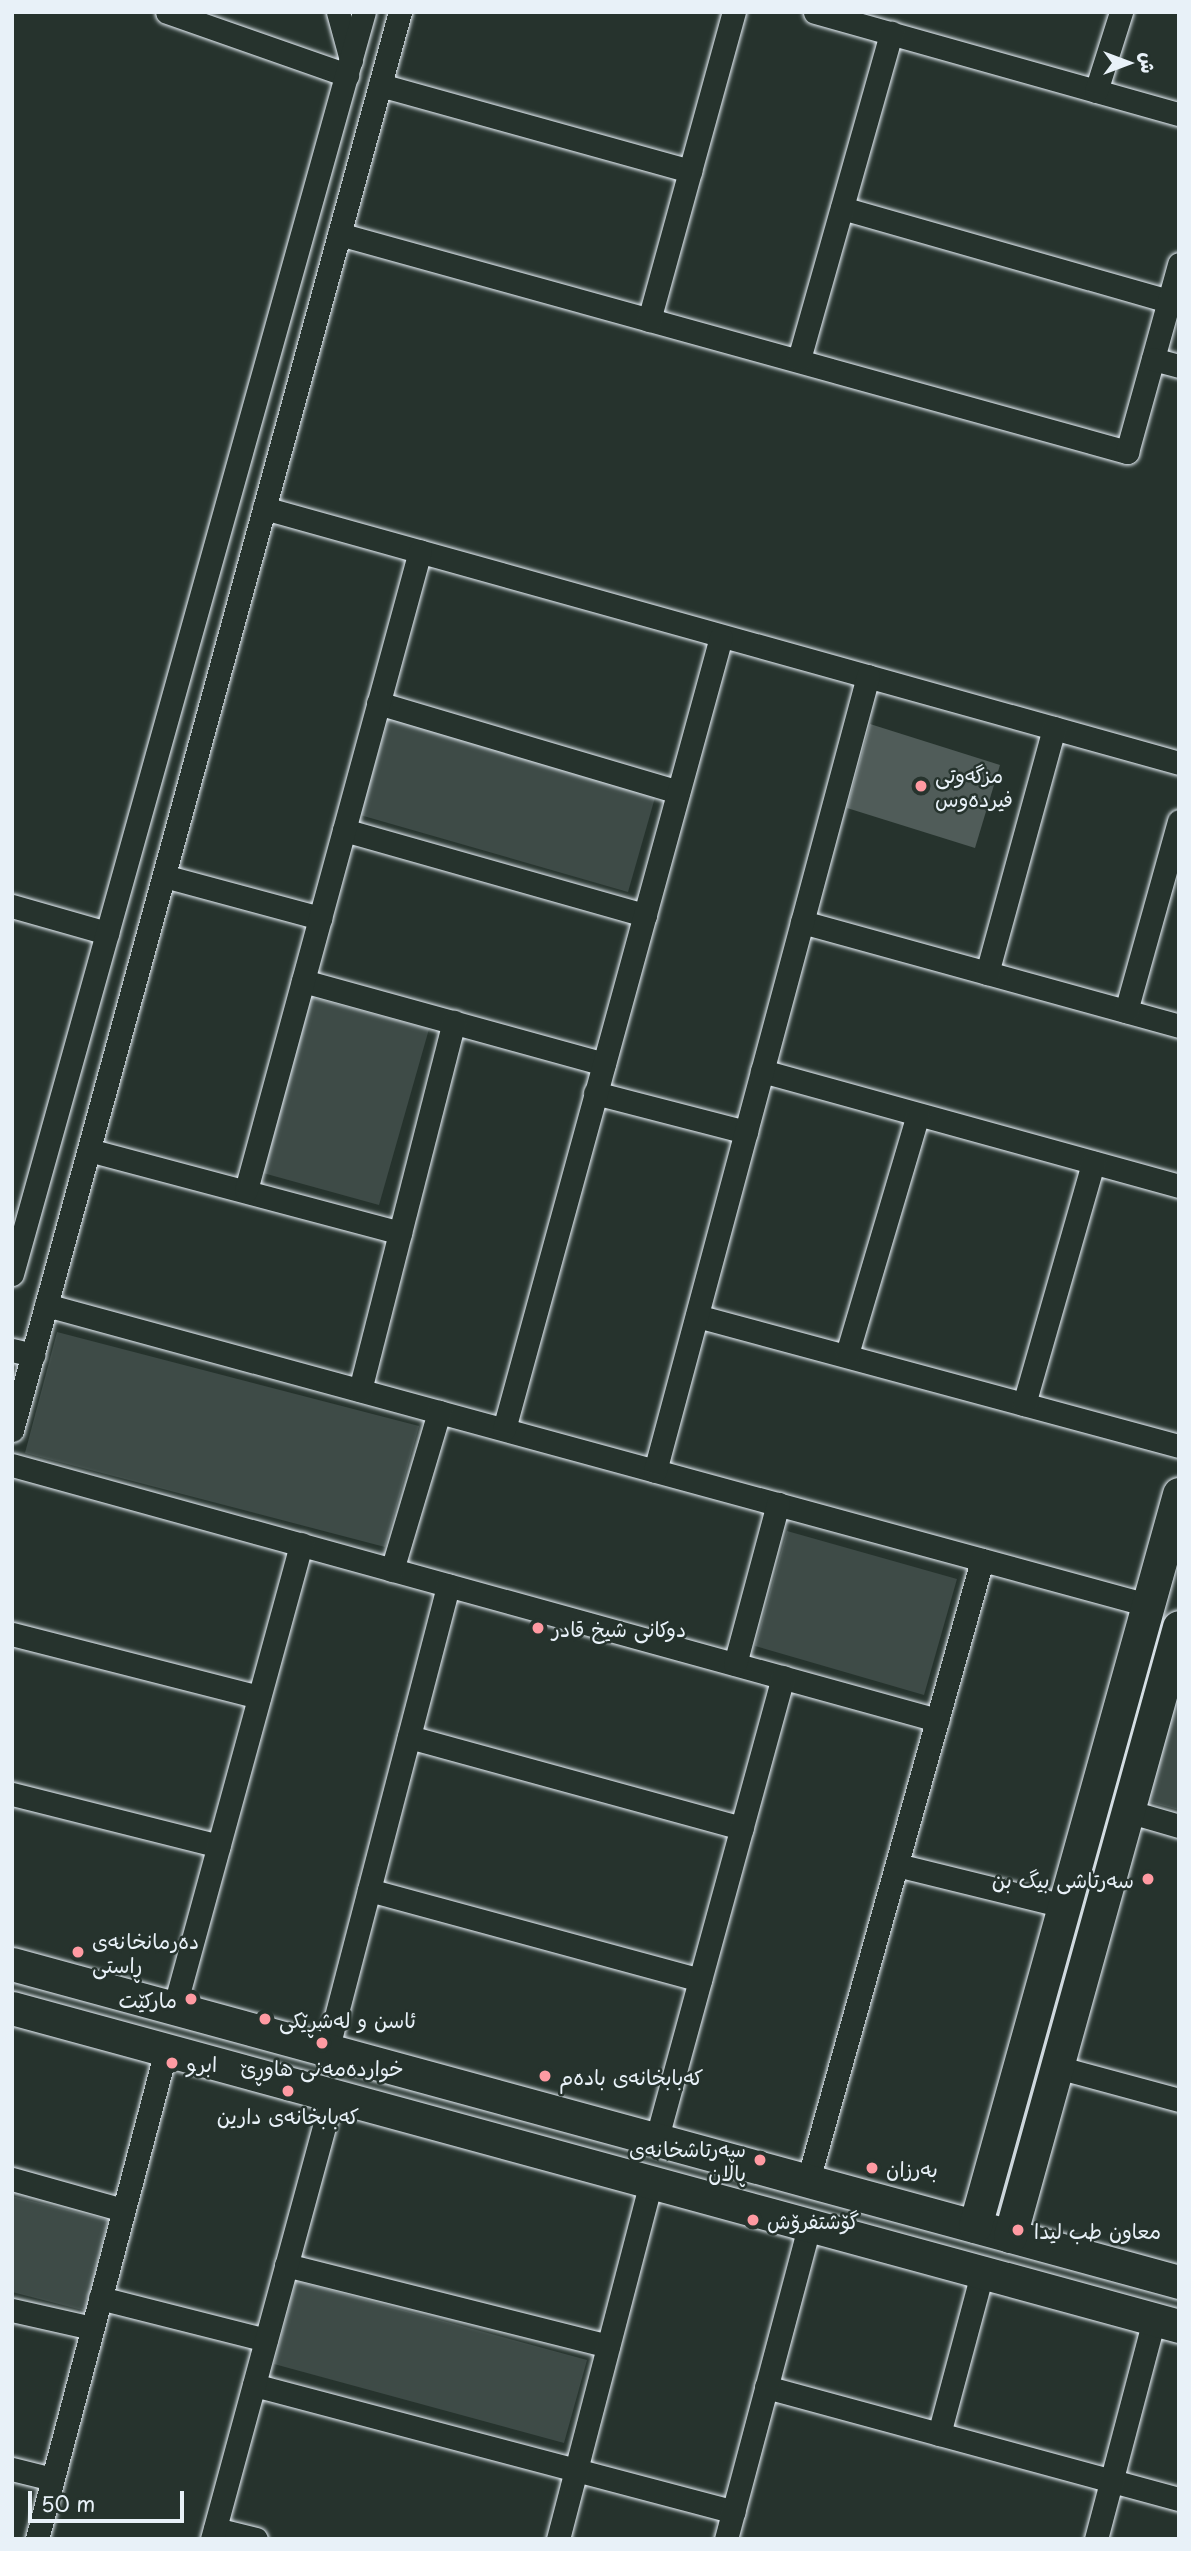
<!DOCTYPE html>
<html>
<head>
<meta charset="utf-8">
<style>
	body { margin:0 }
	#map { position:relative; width:1191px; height:2551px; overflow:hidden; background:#26332d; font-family:"Playpen Sans","Playpen Sans Arabic",sans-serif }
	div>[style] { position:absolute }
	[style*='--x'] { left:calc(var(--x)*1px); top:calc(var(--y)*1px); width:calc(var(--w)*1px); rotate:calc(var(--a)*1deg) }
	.green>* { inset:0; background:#3e4b47 }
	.building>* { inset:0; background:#505c59 }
	.roads { filter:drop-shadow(0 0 2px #e8f1f8) drop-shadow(0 0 2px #e8f1f8) }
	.street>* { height:23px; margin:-11.5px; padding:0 11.5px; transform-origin:11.5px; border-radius:11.5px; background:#26332d }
	.secondary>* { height:33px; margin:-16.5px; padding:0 16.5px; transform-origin:16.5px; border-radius:16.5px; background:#26332d }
	.dots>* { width:19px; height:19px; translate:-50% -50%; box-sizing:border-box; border:4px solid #26332d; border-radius:50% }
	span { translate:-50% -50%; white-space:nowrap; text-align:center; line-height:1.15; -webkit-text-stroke:5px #26332d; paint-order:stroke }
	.poi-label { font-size:21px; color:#e8f1f8 }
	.left { translate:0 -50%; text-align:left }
	.right { translate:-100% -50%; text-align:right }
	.frame { position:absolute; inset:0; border:14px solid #e8f1f8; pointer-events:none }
	.north { position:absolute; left:1093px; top:28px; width:70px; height:70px; -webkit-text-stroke:5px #26332d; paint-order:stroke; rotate:90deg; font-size:19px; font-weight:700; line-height:28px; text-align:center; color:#e8f1f8 }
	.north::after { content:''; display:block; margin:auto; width:24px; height:32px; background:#e8f1f8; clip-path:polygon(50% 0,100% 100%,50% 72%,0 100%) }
	.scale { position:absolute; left:28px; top:2491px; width:156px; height:32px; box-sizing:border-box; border:4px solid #e8f1f8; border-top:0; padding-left:9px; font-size:21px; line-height:24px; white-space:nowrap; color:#e8f1f8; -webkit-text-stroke:5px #26332d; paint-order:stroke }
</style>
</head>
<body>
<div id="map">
	<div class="green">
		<div style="clip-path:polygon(389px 717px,656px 794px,628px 892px,360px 815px)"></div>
		<div style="clip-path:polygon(310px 997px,429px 1029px,379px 1205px,263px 1173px)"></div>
		<div style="clip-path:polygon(57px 1332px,419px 1426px,385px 1547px,25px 1453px)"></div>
		<div style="clip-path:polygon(787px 1531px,957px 1579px,924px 1695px,755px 1646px)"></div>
		<div style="clip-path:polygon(1178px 1697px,1179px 1698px,1179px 1810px,1146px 1801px)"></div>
		<div style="clip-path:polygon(12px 2196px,108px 2220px,86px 2311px,12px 2292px)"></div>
		<div style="clip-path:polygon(296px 2281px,587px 2360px,564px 2443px,274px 2364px)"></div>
	</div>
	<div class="building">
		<div style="clip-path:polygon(870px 724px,1000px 765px,975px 848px,847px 808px)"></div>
	</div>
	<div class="roads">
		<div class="street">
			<div style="--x:167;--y:12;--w:191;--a:19.3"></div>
			<div style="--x:338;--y:12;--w:50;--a:74.8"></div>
			<div style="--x:815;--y:12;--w:378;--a:15.7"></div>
			<div style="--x:380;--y:85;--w:322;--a:15.5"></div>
			<div style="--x:1096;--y:91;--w:83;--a:-72.4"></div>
			<div style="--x:842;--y:208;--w:339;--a:15.9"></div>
			<div style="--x:339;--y:234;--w:818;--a:15.46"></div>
			<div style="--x:1127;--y:452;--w:195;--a:-74.5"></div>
			<div style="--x:649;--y:320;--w:320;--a:-74.6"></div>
			<div style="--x:799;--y:359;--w:339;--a:-74.2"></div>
			<div style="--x:1153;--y:359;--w:27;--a:15"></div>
			<div style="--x:264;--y:508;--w:950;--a:15.57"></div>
			<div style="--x:378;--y:703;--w:313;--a:16.5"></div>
			<div style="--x:344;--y:830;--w:313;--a:15.8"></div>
			<div style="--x:164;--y:876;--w:162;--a:15.1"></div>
			<div style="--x:12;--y:906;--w:99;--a:15.9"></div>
			<div style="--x:802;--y:922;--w:391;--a:15.4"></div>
			<div style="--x:987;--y:973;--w:254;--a:-74.7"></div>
			<div style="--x:303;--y:981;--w:312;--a:15.4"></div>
			<div style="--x:1126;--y:1011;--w:197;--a:-74.4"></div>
			<div style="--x:762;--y:1071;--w:433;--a:15.4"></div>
			<div style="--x:595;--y:1093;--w:156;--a:14.5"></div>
			<div style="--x:89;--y:1150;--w:322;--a:14.9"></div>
			<div style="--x:246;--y:1190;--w:662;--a:-74.77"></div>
			<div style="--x:12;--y:1274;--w:1310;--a:-74.42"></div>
			<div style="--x:46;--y:1305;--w:1142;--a:15.23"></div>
			<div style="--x:697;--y:1316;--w:499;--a:15.1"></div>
			<div style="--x:12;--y:1350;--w:22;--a:13"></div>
			<div style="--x:847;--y:1354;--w:249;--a:-73.5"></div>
			<div style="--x:360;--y:1390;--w:380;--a:-75.7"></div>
			<div style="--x:1024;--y:1404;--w:251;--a:-74"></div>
			<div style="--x:504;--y:1429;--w:821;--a:-74.68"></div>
			<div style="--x:12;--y:1430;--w:1470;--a:-74.7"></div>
			<div style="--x:12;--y:1465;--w:960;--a:15.41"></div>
			<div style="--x:655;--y:1471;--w:823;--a:-75"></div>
			<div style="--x:392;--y:1570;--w:165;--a:-73.4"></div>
			<div style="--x:12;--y:1634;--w:255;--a:14.3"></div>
			<div style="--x:735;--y:1664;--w:166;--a:-75"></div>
			<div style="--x:409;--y:1737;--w:345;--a:15.3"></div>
			<div style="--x:12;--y:1794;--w:213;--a:14.1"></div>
			<div style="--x:1127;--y:1811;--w:54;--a:16.1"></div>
			<div style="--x:897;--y:1865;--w:172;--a:13.8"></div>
			<div style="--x:369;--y:1890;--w:343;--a:15.2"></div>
			<div style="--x:174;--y:2009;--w:482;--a:-74.7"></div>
			<div style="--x:327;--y:2051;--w:481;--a:-75.4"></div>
			<div style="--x:1057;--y:2067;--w:126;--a:15.1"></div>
			<div style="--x:656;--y:2141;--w:481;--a:-74.7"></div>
			<div style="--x:12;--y:2179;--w:115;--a:15.6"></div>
			<div style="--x:807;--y:2184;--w:648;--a:-74.33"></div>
			<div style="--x:286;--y:2265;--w:332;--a:14.1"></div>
			<div style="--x:100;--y:2298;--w:171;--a:14.2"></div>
			<div style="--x:12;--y:2310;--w:82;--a:12.7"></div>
			<div style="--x:254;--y:2385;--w:496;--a:14.8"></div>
			<div style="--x:766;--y:2387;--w:428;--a:15.2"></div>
			<div style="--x:939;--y:2434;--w:166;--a:-75"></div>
			<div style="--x:12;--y:2469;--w:41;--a:14"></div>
			<div style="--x:215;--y:2529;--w:42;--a:13.7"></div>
			<div style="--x:37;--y:2539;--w:506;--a:-75.22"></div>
			<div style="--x:212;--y:2539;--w:459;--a:-74.8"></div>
			<div style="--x:558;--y:2539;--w:368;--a:-75.4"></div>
			<div style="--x:726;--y:2539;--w:324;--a:-75.1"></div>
			<div style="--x:1096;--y:2539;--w:227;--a:-75.2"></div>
		</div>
		<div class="secondary">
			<div style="--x:12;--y:1964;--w:1210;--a:15.24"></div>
			<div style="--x:12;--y:2008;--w:1210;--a:15.24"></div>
			<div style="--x:975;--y:2226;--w:760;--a:-74.43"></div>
			<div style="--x:1010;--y:2236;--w:632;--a:-74.49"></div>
		</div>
	</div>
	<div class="dots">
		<div style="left:921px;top:786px;background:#ff9aa2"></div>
		<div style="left:538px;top:1628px;background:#ff9aa2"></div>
		<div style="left:1148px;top:1879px;background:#ff9aa2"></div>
		<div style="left:78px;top:1952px;background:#ff9aa2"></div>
		<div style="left:191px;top:1999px;background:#ff9aa2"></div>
		<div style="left:265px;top:2019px;background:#ff9aa2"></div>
		<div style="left:322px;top:2043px;background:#ff9aa2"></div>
		<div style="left:172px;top:2063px;background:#ff9aa2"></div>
		<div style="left:545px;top:2076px;background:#ff9aa2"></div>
		<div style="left:288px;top:2091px;background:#ff9aa2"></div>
		<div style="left:760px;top:2160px;background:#ff9aa2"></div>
		<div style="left:872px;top:2168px;background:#ff9aa2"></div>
		<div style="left:753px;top:2220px;background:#ff9aa2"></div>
		<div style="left:1018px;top:2230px;background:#ff9aa2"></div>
	</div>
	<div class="poi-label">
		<span class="left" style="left:935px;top:786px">مزگە‌وتی<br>فیردە‌وس</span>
		<span class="left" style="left:552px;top:1628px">دوکانی شیخ قادر</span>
		<span class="right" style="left:1134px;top:1879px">سەرتاشی بیگ بن</span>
		<span class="left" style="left:92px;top:1952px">دەرمانخانەی<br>ڕاستی</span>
		<span class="right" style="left:177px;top:1999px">مارکێت</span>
		<span class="left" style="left:279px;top:2019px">ئاسن و لەشڕێکی</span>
		<span class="left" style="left:186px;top:2063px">ابرو</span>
		<span style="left:322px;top:2067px">خواردەمەنی هاوڕێ</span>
		<span class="left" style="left:559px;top:2076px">کەبابخانەی بادەم</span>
		<span style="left:288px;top:2115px">کەبابخانەی دارین</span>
		<span class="right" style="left:746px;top:2160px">سەرتاشخانەی<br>پاڵان</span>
		<span class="left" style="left:886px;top:2168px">بەرزان</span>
		<span class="left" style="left:767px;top:2220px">گۆشتفرۆش</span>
		<span class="left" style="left:1034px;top:2230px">معاون طب لیدا</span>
	</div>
	<div class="frame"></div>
	<div class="north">ش</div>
	<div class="scale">50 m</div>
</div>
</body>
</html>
